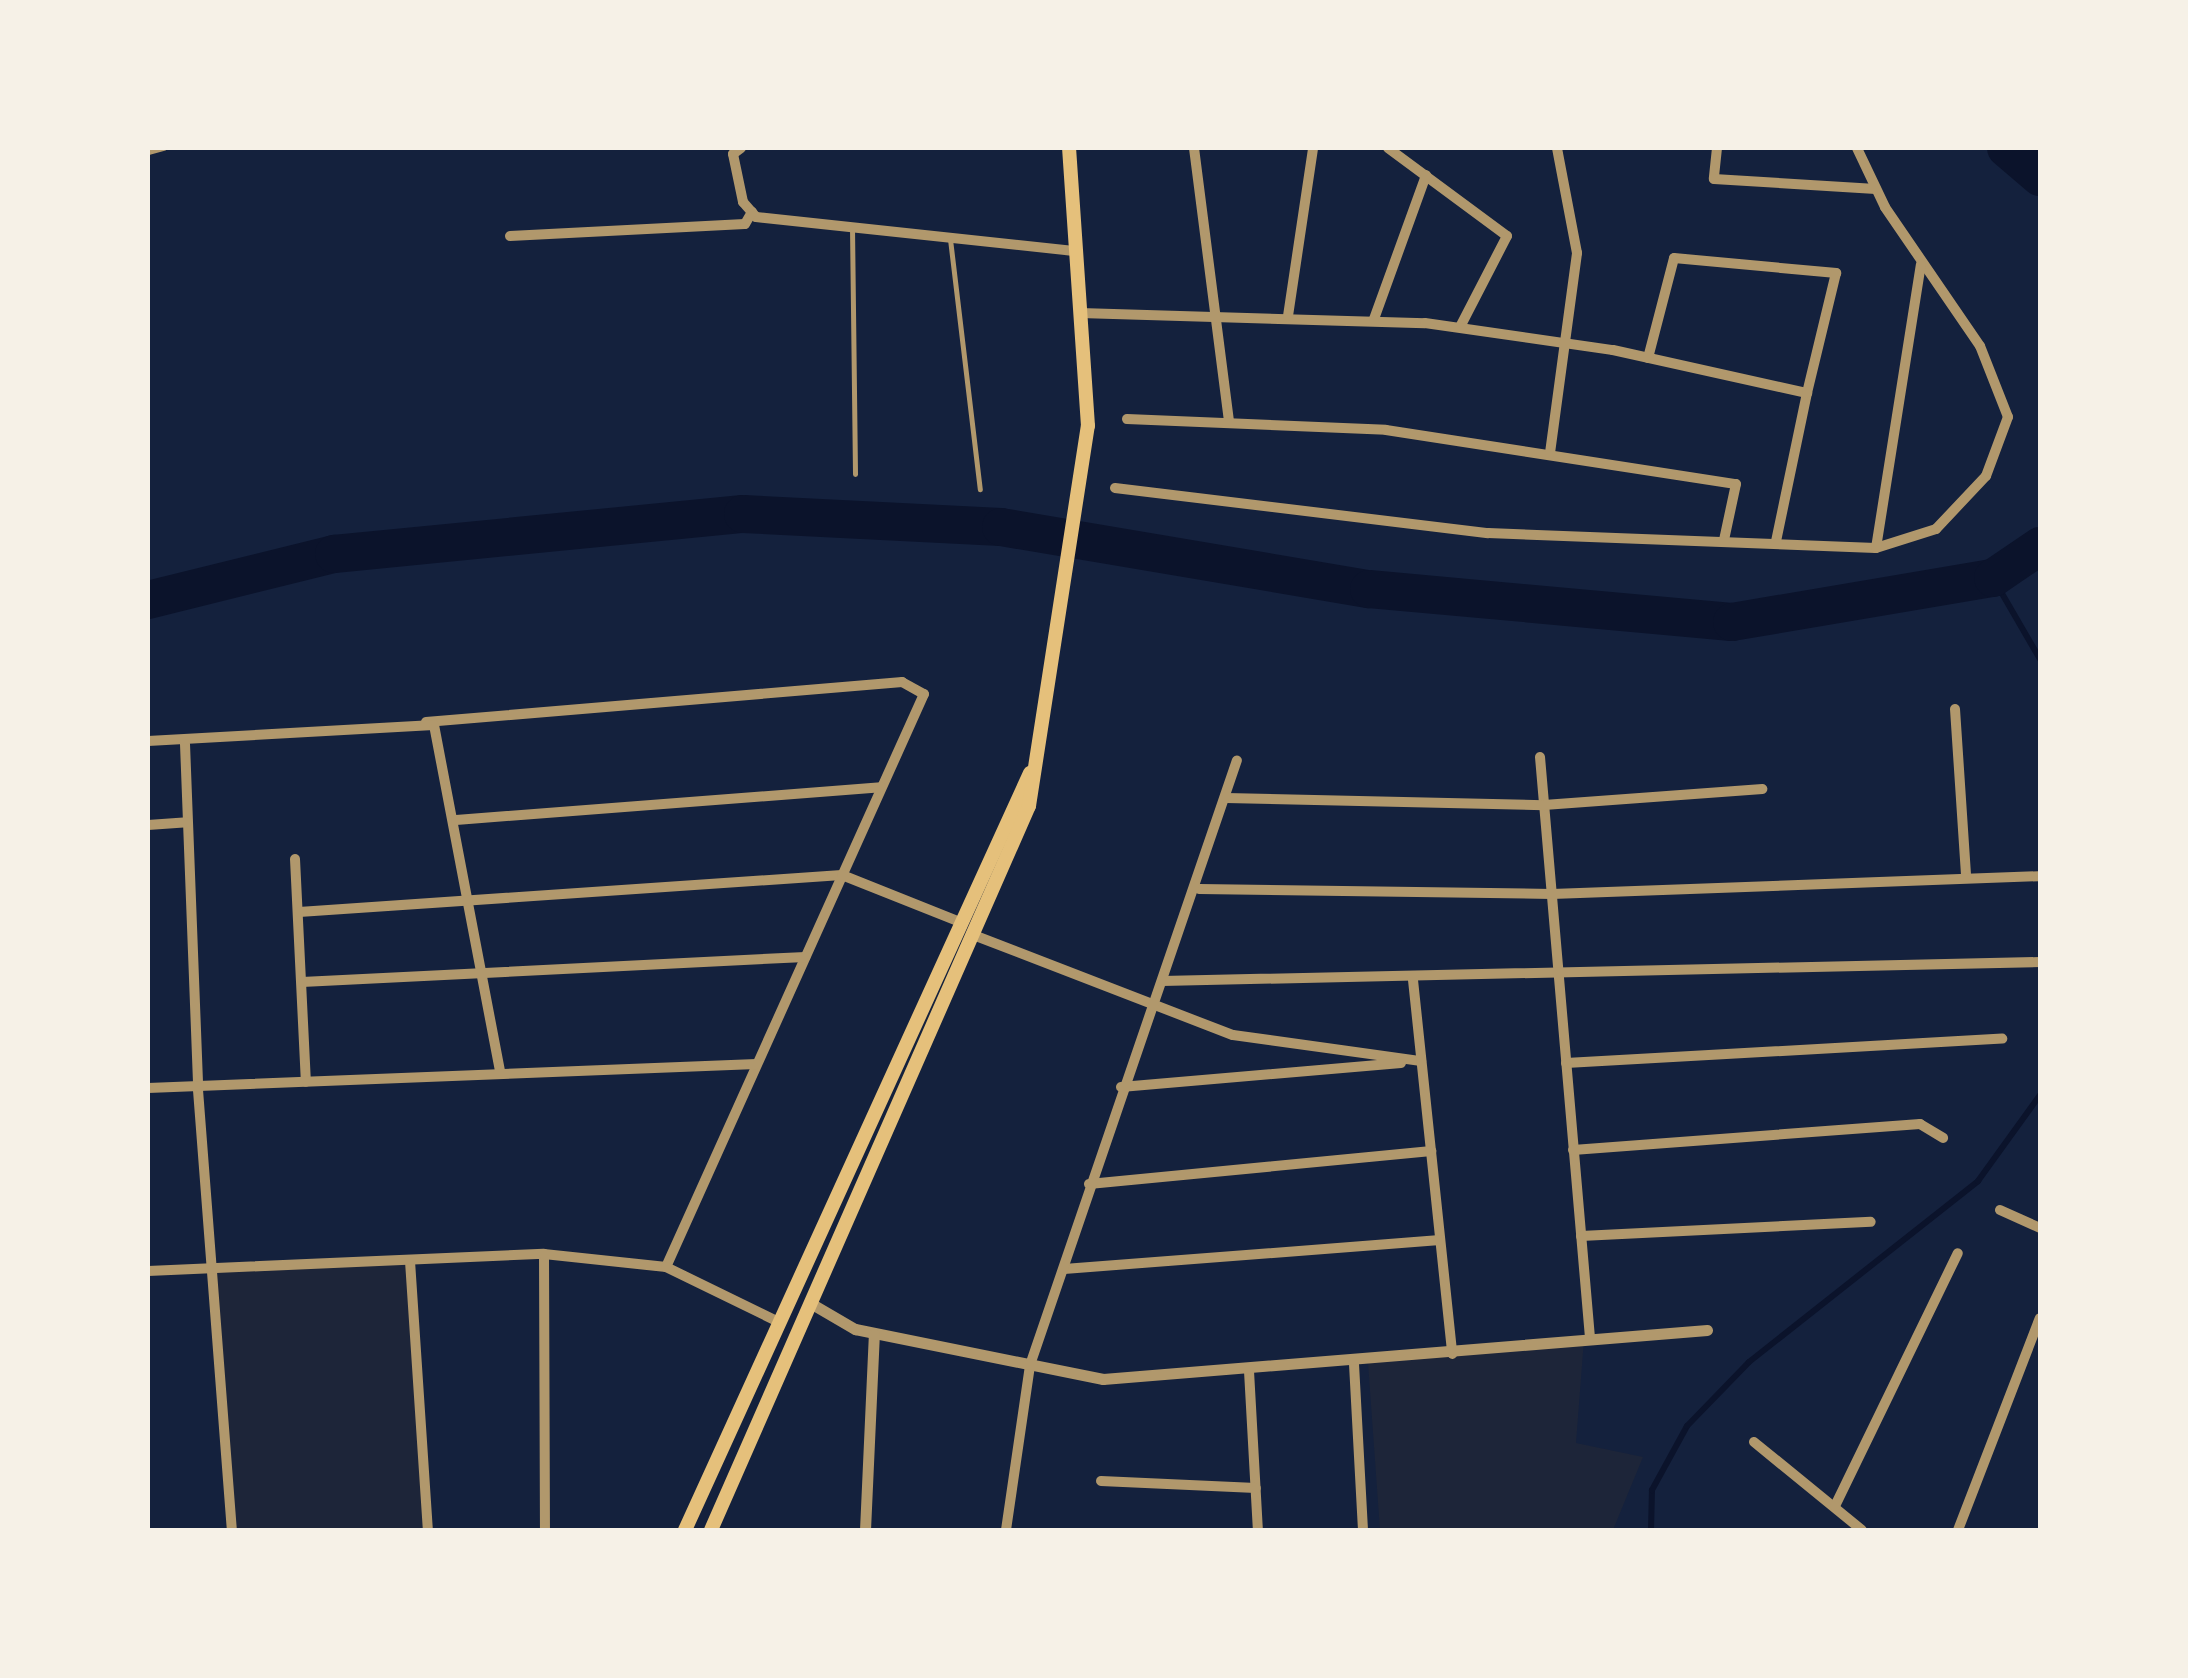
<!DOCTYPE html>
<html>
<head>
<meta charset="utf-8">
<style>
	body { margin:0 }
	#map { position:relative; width:2188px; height:1678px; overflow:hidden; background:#14213d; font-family:Raleway,sans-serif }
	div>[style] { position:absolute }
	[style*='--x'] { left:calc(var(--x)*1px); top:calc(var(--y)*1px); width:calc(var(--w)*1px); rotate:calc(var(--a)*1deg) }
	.green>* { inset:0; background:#1d2539 }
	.stream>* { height:6px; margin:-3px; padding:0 3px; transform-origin:3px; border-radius:3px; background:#0b132b }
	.river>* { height:38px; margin:-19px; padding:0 19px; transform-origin:19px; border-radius:19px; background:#0b132b }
	.service>* { height:5px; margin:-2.5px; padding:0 2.5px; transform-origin:2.5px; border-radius:2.5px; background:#b1986c }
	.minor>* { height:10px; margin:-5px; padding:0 5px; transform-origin:5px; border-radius:5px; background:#b1986c }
	.tertiary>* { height:11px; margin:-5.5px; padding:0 5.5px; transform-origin:5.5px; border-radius:5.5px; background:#b1986c }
	.secondary>* { height:14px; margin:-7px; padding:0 7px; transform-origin:7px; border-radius:7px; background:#e5c07b }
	span { translate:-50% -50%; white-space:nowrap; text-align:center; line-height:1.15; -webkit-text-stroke:8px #f6f1e7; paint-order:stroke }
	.frame { position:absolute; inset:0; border:150px solid #f6f1e7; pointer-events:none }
</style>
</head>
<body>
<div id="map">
	<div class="green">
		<div style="clip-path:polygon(410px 1261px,428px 1530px,232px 1530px,213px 1271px)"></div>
		<div style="clip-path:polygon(1584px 1339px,1576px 1443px,1643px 1457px,1613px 1530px,1380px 1530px,1368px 1363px)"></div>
	</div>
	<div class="stream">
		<div style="--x:1993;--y:578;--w:94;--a:59.9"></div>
		<div style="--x:1651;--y:1530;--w:40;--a:-88.6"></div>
		<div style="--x:1652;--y:1490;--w:73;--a:-61.3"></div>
		<div style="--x:1687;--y:1426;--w:89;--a:-45.9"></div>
		<div style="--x:1749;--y:1362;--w:292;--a:-38.3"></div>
		<div style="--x:1978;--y:1181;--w:106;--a:-54.2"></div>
	</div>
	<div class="river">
		<div style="--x:2006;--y:148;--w:45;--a:40.5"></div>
		<div style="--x:148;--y:600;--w:192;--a:-13.9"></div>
		<div style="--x:334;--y:554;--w:411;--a:-5.6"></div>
		<div style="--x:743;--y:514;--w:258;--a:2.9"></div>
		<div style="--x:1001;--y:527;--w:373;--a:9.6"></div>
		<div style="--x:1369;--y:589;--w:364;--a:5.2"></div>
		<div style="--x:1732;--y:622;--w:265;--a:-9.6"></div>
		<div style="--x:1993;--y:578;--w:57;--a:-34.2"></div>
	</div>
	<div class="service">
		<div style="--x:148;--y:152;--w:16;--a:-15"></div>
		<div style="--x:852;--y:227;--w:247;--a:89.3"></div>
		<div style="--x:950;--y:239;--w:252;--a:83.2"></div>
	</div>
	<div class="minor">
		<div style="--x:741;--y:148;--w:10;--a:143"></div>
		<div style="--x:733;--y:154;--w:49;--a:78.2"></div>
		<div style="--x:743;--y:202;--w:20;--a:49"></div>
		<div style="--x:756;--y:217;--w:322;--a:6.1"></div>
		<div style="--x:1194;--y:148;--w:274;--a:82.7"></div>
		<div style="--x:1388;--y:148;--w:148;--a:36.5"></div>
		<div style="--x:1507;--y:236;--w:102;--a:117.3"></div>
		<div style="--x:1717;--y:148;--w:31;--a:96"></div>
		<div style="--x:1714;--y:179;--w:162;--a:3.5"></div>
		<div style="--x:510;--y:236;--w:235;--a:-2.9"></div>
		<div style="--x:745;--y:224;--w:14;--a:-60"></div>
		<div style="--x:1080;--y:313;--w:345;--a:1.7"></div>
		<div style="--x:1425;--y:323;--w:190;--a:8.2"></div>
		<div style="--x:1613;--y:350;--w:199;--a:12.5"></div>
		<div style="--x:1807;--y:393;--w:152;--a:101.8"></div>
		<div style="--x:1288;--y:316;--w:170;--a:-81.5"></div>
		<div style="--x:1374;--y:319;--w:153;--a:-70.1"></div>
		<div style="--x:1648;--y:358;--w:103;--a:-75.4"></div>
		<div style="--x:1674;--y:258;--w:163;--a:5.3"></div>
		<div style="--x:1836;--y:273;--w:123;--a:103.6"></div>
		<div style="--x:1127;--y:419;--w:259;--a:2.4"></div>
		<div style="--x:1386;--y:430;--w:354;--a:8.8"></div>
		<div style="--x:1736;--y:484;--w:57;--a:102.1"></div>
		<div style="--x:1550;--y:453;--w:202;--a:-82.3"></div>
		<div style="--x:1577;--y:253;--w:107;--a:-100.8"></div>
		<div style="--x:1115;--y:488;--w:376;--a:6.9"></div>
		<div style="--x:1488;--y:533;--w:388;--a:2.2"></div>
		<div style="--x:1876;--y:548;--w:63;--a:-17.6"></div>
		<div style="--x:1936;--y:529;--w:73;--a:-46.7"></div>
		<div style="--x:1986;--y:476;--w:63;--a:-69.6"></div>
		<div style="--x:2008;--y:417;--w:76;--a:-111.5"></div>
		<div style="--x:1980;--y:346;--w:168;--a:-124.4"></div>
		<div style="--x:1885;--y:207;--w:65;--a:-115.4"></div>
		<div style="--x:1876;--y:548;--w:287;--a:-81"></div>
		<div style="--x:1955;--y:709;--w:166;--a:86.2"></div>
		<div style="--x:426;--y:722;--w:478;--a:-4.8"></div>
		<div style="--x:902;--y:682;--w:25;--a:29"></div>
		<div style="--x:924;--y:694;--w:628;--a:114.24"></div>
		<div style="--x:148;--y:741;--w:286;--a:-3.2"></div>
		<div style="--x:434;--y:725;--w:352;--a:79.2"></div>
		<div style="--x:185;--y:744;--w:346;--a:87.8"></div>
		<div style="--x:198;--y:1090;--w:441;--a:85.6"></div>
		<div style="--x:1540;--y:757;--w:583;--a:85.08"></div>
		<div style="--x:1226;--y:798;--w:318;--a:1.3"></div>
		<div style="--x:1544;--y:805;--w:219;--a:-4.2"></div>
		<div style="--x:456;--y:820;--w:426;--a:-4.4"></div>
		<div style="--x:148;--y:825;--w:39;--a:-4"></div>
		<div style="--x:295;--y:859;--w:223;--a:87.2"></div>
		<div style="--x:1199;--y:889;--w:353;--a:0.8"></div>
		<div style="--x:1552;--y:894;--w:487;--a:-2.1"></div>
		<div style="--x:299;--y:912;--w:544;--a:-3.9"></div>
		<div style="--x:842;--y:875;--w:122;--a:21.7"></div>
		<div style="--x:976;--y:936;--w:275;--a:21.1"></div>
		<div style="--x:1233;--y:1035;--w:190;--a:7.9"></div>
		<div style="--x:1413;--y:980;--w:376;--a:84"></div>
		<div style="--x:1162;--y:981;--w:878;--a:-1.24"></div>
		<div style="--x:302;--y:982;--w:504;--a:-2.85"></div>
		<div style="--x:1566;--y:1063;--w:437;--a:-3.2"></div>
		<div style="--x:1121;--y:1087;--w:281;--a:-4.9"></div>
		<div style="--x:148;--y:1088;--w:609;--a:-2.26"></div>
		<div style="--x:1573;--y:1150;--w:348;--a:-4.3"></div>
		<div style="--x:1920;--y:1124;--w:27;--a:31"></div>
		<div style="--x:1089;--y:1184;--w:344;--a:-5.5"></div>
		<div style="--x:2000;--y:1210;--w:44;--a:24.2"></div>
		<div style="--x:1581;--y:1236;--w:290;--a:-2.8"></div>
		<div style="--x:544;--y:1254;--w:276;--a:89.8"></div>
		<div style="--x:410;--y:1261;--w:270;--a:86.2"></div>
		<div style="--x:1064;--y:1269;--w:377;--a:-4.4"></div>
		<div style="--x:148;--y:1271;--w:396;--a:-2.5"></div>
		<div style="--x:544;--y:1254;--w:123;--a:6.1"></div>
		<div style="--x:666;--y:1267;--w:126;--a:26"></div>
		<div style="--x:1354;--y:1364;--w:166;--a:86.9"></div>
		<div style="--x:1249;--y:1371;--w:159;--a:86.8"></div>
		<div style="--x:1754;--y:1442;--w:139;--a:39.2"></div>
		<div style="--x:1101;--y:1481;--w:155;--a:2.6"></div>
		<div style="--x:1835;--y:1506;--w:281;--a:-64.1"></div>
		<div style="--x:1006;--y:1530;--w:167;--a:-81.7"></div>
		<div style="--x:1030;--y:1365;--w:639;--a:-71.11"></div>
		<div style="--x:1958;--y:1530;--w:227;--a:-68.9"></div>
	</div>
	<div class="tertiary">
		<div style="--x:812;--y:1304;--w:50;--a:30.2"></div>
		<div style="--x:855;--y:1329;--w:253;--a:11.4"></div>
		<div style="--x:1103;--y:1379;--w:606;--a:-4.64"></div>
		<div style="--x:865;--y:1530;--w:196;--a:-87.4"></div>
	</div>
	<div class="secondary">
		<div style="--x:685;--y:1530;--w:832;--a:-65.5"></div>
		<div style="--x:711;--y:1530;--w:791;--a:-66.29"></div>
		<div style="--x:1029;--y:806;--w:385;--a:-81.2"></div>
		<div style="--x:1088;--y:426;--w:279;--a:-93.9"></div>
	</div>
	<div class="frame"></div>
</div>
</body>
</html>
